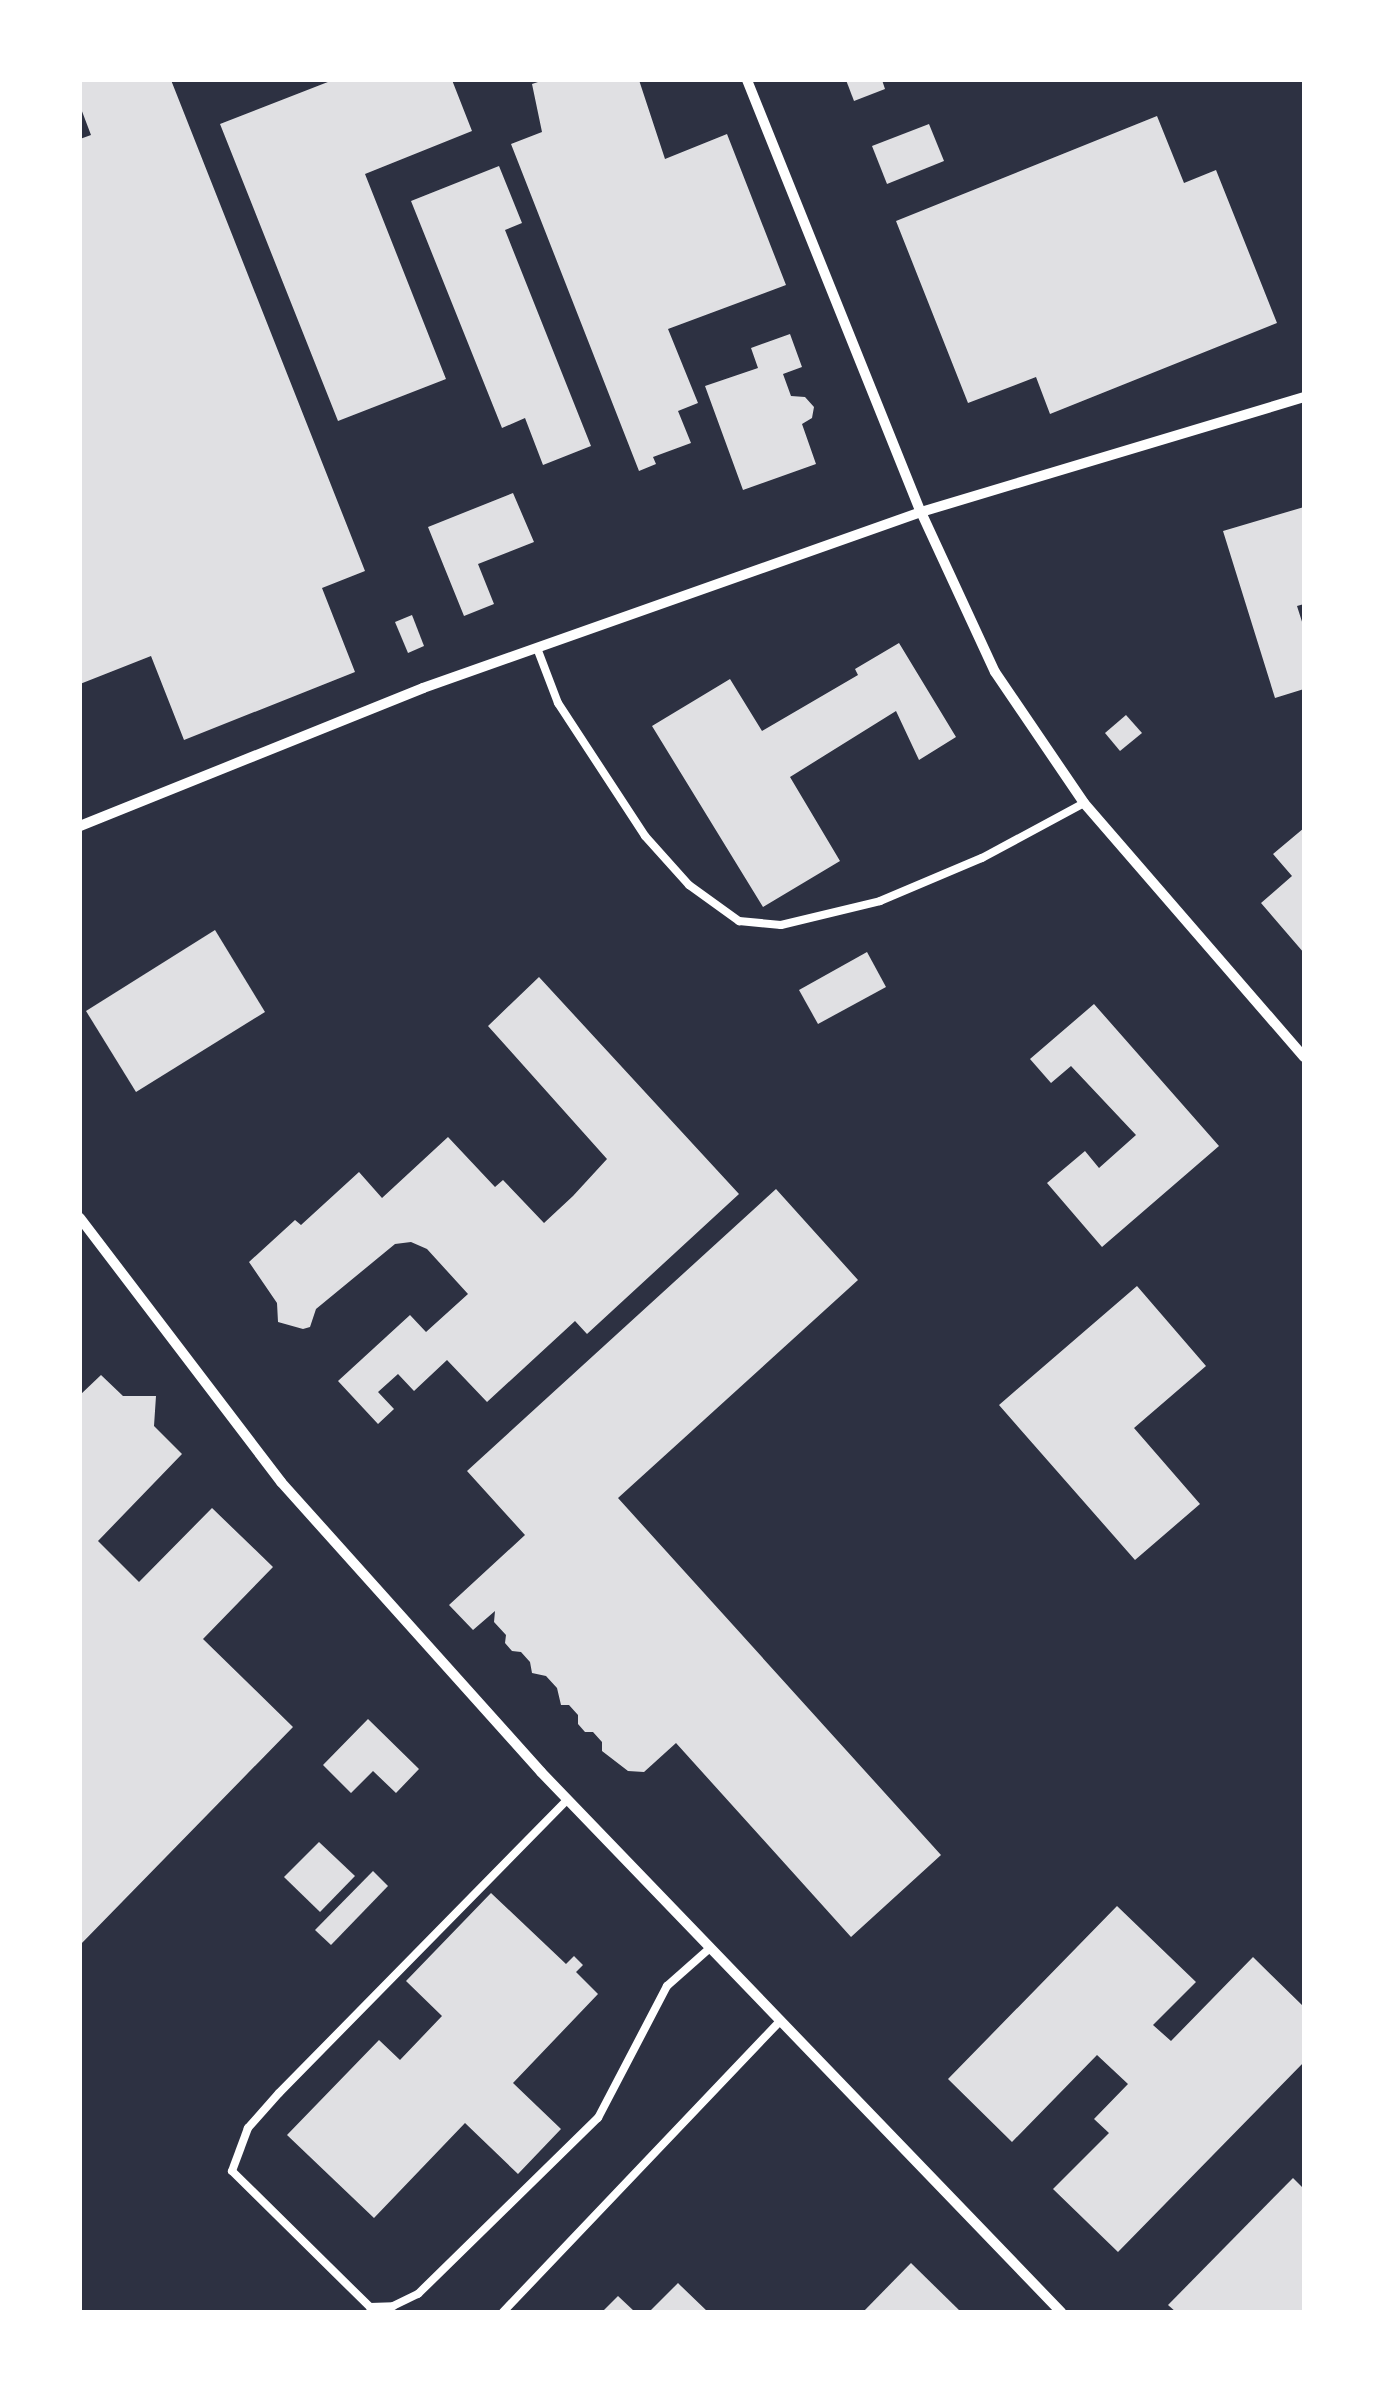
<!DOCTYPE html>
<html>
<head>
<meta charset="utf-8">
<style>
	body { margin:0 }
	#map { position:relative; width:1384px; height:2392px; overflow:hidden; background:#2d3142; font-family:"DM Sans",sans-serif }
	div>[style] { position:absolute }
	[style*='--x'] { left:calc(var(--x)*1px); top:calc(var(--y)*1px); width:calc(var(--w)*1px); rotate:calc(var(--a)*1deg) }
	.building>* { inset:0; background:#e0e0e3 }
	.service>* { height:8px; margin:-4px; padding:0 4px; transform-origin:4px; border-radius:4px; background:#fff }
	.minor>* { height:10px; margin:-5px; padding:0 5px; transform-origin:5px; border-radius:5px; background:#fff }
	span { translate:-50% -50%; white-space:nowrap; text-align:center; line-height:1.15; -webkit-text-stroke:8px #fff; paint-order:stroke }
	.frame { position:absolute; inset:0; border:82px solid #fff; pointer-events:none }
</style>
</head>
<body>
<div id="map">
	<div class="building">
		<div style="clip-path:polygon(80px 80px,171px 80px,365px 571px,322px 588px,355px 672px,184px 740px,151px 656px,80px 684px,80px 139px,91px 135px,80px 106px)"></div>
		<div style="clip-path:polygon(333px 80px,452px 80px,472px 131px,365px 174px,446px 379px,338px 421px,220px 124px)"></div>
		<div style="clip-path:polygon(544px 80px,639px 80px,665px 159px,727px 134px,786px 285px,668px 329px,698px 403px,678px 411px,691px 443px,653px 457px,656px 464px,639px 471px,511px 144px,542px 132px,532px 84px)"></div>
		<div style="clip-path:polygon(846px 80px,882px 80px,885px 89px,854px 101px)"></div>
		<div style="clip-path:polygon(1157px 116px,1184px 183px,1216px 170px,1277px 323px,1050px 414px,1036px 377px,968px 403px,896px 221px)"></div>
		<div style="clip-path:polygon(929px 124px,944px 161px,887px 184px,872px 146px)"></div>
		<div style="clip-path:polygon(499px 166px,522px 223px,505px 230px,591px 446px,543px 465px,525px 418px,502px 428px,411px 201px)"></div>
		<div style="clip-path:polygon(790px 334px,802px 367px,783px 374px,791px 396px,805px 397px,814px 407px,812px 418px,802px 424px,816px 464px,743px 490px,705px 386px,758px 368px,751px 348px)"></div>
		<div style="clip-path:polygon(513px 493px,534px 542px,478px 564px,494px 604px,464px 616px,428px 527px)"></div>
		<div style="clip-path:polygon(1304px 507px,1304px 604px,1297px 606px,1304px 628px,1304px 689px,1275px 698px,1223px 531px)"></div>
		<div style="clip-path:polygon(412px 615px,424px 646px,408px 653px,395px 622px)"></div>
		<div style="clip-path:polygon(899px 643px,956px 737px,919px 760px,896px 711px,790px 777px,840px 861px,763px 907px,652px 726px,730px 679px,762px 731px,858px 675px,855px 669px)"></div>
		<div style="clip-path:polygon(1126px 715px,1142px 733px,1120px 751px,1105px 733px)"></div>
		<div style="clip-path:polygon(1304px 828px,1304px 953px,1261px 903px,1292px 876px,1273px 854px)"></div>
		<div style="clip-path:polygon(215px 930px,265px 1012px,136px 1092px,86px 1011px)"></div>
		<div style="clip-path:polygon(867px 952px,886px 987px,818px 1024px,799px 990px)"></div>
		<div style="clip-path:polygon(539px 977px,739px 1194px,587px 1334px,575px 1321px,487px 1402px,447px 1360px,414px 1391px,398px 1374px,378px 1392px,394px 1409px,378px 1424px,338px 1381px,410px 1315px,426px 1332px,468px 1294px,427px 1249px,411px 1242px,395px 1244px,316px 1309px,310px 1327px,303px 1329px,278px 1322px,277px 1303px,249px 1262px,295px 1220px,301px 1225px,359px 1172px,382px 1198px,448px 1137px,495px 1187px,503px 1180px,544px 1223px,573px 1196px,607px 1159px,488px 1026px)"></div>
		<div style="clip-path:polygon(1094px 1004px,1219px 1146px,1102px 1247px,1047px 1183px,1085px 1151px,1099px 1168px,1136px 1135px,1071px 1066px,1051px 1083px,1030px 1059px)"></div>
		<div style="clip-path:polygon(776px 1189px,858px 1280px,618px 1498px,941px 1855px,851px 1937px,676px 1743px,644px 1772px,628px 1771px,602px 1751px,602px 1742px,593px 1732px,585px 1732px,578px 1724px,578px 1715px,569px 1705px,561px 1705px,557px 1688px,546px 1676px,532px 1673px,530px 1662px,521px 1652px,512px 1651px,505px 1643px,506px 1635px,494px 1622px,495px 1611px,473px 1630px,449px 1605px,525px 1535px,467px 1471px)"></div>
		<div style="clip-path:polygon(1137px 1286px,1206px 1366px,1134px 1428px,1200px 1504px,1135px 1560px,999px 1405px)"></div>
		<div style="clip-path:polygon(101px 1375px,123px 1396px,156px 1396px,154px 1426px,182px 1454px,98px 1541px,139px 1582px,212px 1508px,273px 1567px,203px 1639px,293px 1727px,80px 1945px,80px 1395px)"></div>
		<div style="clip-path:polygon(368px 1719px,419px 1769px,396px 1793px,373px 1771px,351px 1793px,323px 1765px)"></div>
		<div style="clip-path:polygon(319px 1842px,355px 1876px,320px 1912px,284px 1877px)"></div>
		<div style="clip-path:polygon(373px 1871px,388px 1886px,331px 1945px,315px 1930px)"></div>
		<div style="clip-path:polygon(491px 1893px,566px 1964px,574px 1956px,583px 1965px,576px 1972px,598px 1994px,513px 2083px,561px 2129px,518px 2174px,465px 2123px,374px 2218px,287px 2135px,379px 2040px,400px 2060px,442px 2016px,406px 1981px)"></div>
		<div style="clip-path:polygon(1117px 1906px,1196px 1982px,1153px 2025px,1171px 2041px,1253px 1957px,1304px 2007px,1304px 2062px,1118px 2252px,1053px 2189px,1109px 2133px,1094px 2119px,1128px 2084px,1097px 2055px,1012px 2142px,948px 2079px)"></div>
		<div style="clip-path:polygon(1293px 2178px,1304px 2189px,1304px 2312px,1176px 2312px,1168px 2305px)"></div>
		<div style="clip-path:polygon(911px 2263px,961px 2312px,863px 2312px)"></div>
		<div style="clip-path:polygon(678px 2283px,681px 2286px,708px 2312px,649px 2312px)"></div>
		<div style="clip-path:polygon(618px 2296px,635px 2312px,602px 2312px)"></div>
	</div>
	<div class="service">
		<div style="--x:537;--y:648;--w:59;--a:69.1"></div>
		<div style="--x:558;--y:703;--w:159;--a:56.8"></div>
		<div style="--x:645;--y:836;--w:66;--a:48.1"></div>
		<div style="--x:689;--y:885;--w:62;--a:35.8"></div>
		<div style="--x:739;--y:921;--w:42;--a:5.4"></div>
		<div style="--x:781;--y:925;--w:102;--a:-13.6"></div>
		<div style="--x:880;--y:901;--w:111;--a:-22.9"></div>
		<div style="--x:982;--y:858;--w:116;--a:-28.3"></div>
		<div style="--x:567;--y:1800;--w:411;--a:134.5"></div>
		<div style="--x:279;--y:2093;--w:47;--a:131.5"></div>
		<div style="--x:248;--y:2128;--w:46;--a:110.4"></div>
		<div style="--x:232;--y:2171;--w:194;--a:44.6"></div>
		<div style="--x:370;--y:2307;--w:23;--a:-2"></div>
		<div style="--x:393;--y:2306;--w:28;--a:-26"></div>
		<div style="--x:418;--y:2294;--w:252;--a:-44.4"></div>
		<div style="--x:598;--y:2118;--w:149;--a:-62.4"></div>
		<div style="--x:667;--y:1986;--w:57;--a:-41.5"></div>
		<div style="--x:503;--y:2312;--w:402;--a:-46.4"></div>
	</div>
	<div class="minor">
		<div style="--x:747;--y:80;--w:466;--a:68.1"></div>
		<div style="--x:921;--y:512;--w:176;--a:65.2"></div>
		<div style="--x:995;--y:672;--w:158;--a:55.8"></div>
		<div style="--x:1084;--y:803;--w:336;--a:49.1"></div>
		<div style="--x:80;--y:826;--w:370;--a:-21.9"></div>
		<div style="--x:423;--y:688;--w:528;--a:-19.46"></div>
		<div style="--x:921;--y:512;--w:400;--a:-16.7"></div>
		<div style="--x:80;--y:1218;--w:332;--a:52.7"></div>
		<div style="--x:281;--y:1482;--w:389;--a:48.1"></div>
		<div style="--x:541;--y:1772;--w:750;--a:46.08"></div>
	</div>
	<div class="frame"></div>
</div>
</body>
</html>
